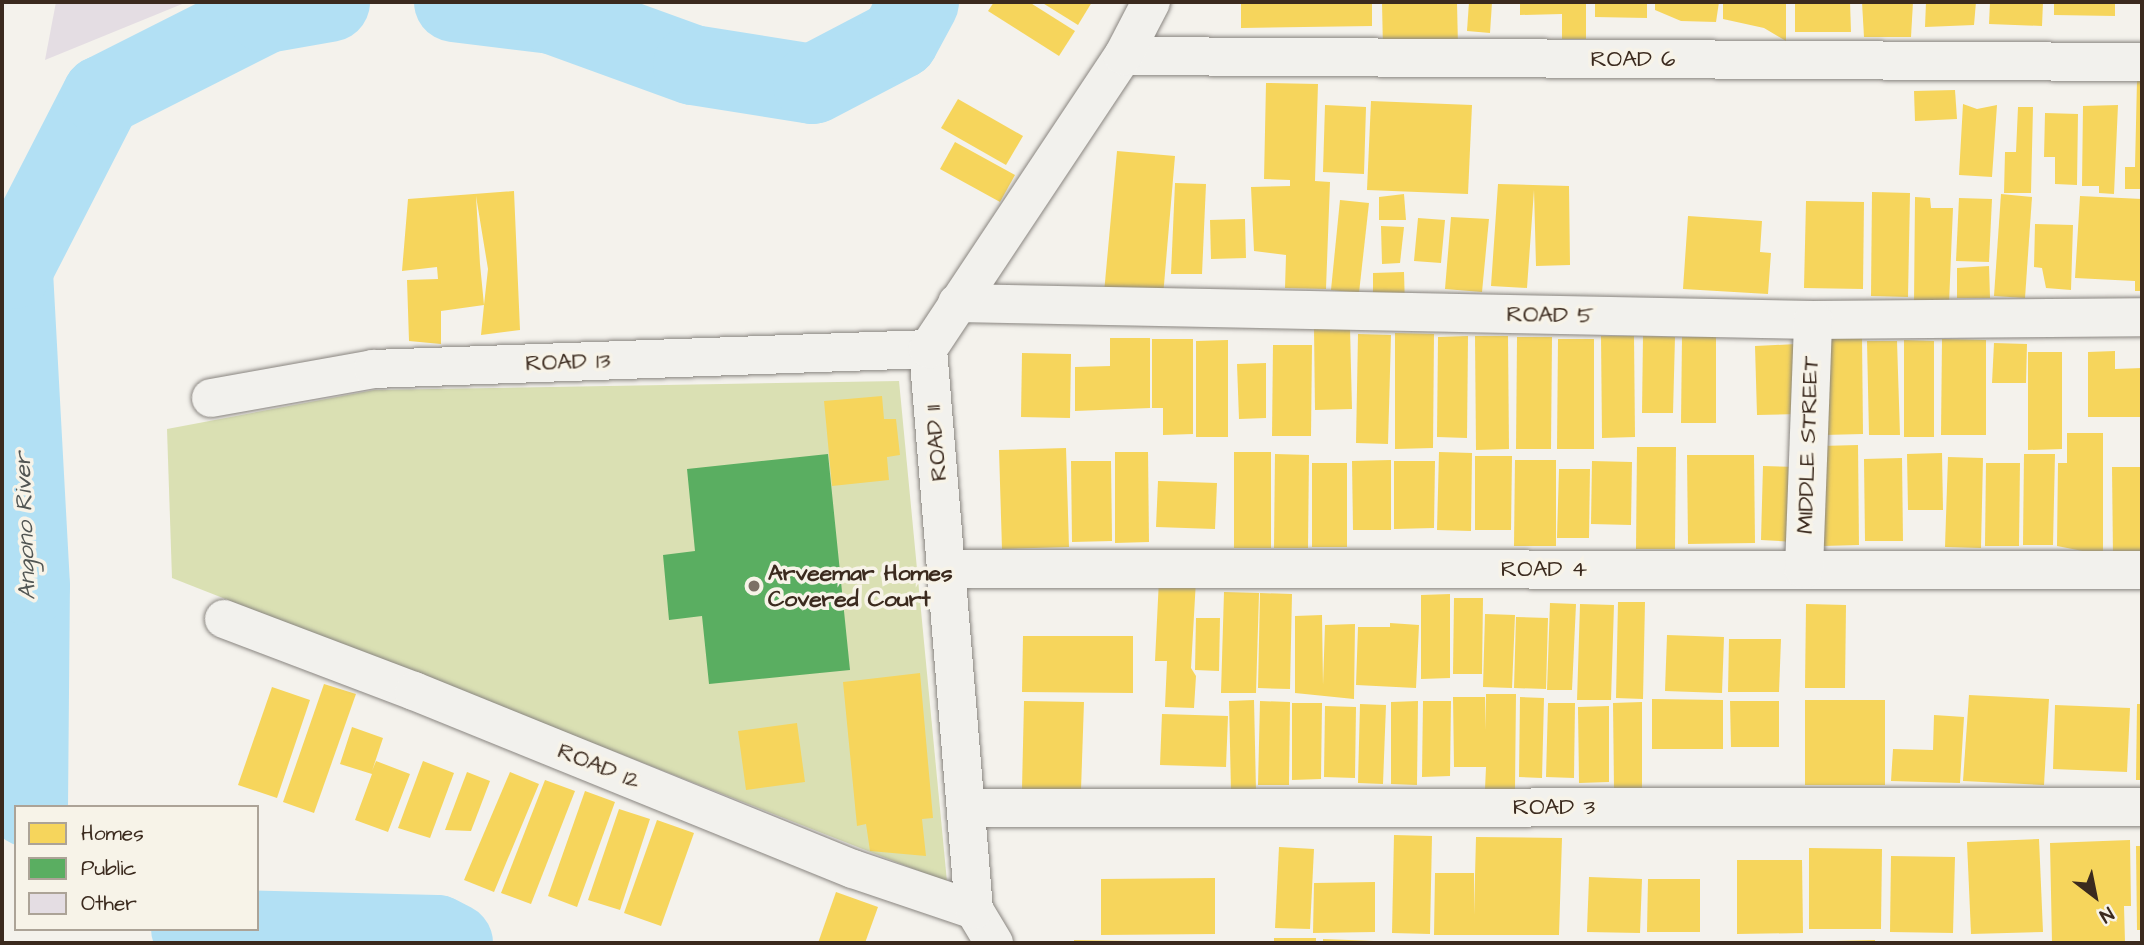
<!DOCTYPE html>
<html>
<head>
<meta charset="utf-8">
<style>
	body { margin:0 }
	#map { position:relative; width:2144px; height:945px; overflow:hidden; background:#f4f2ec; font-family:"Architects Daughter",sans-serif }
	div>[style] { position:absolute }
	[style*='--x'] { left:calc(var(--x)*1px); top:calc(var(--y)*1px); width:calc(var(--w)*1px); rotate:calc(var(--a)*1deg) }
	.green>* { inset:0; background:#dae0b3 }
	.homes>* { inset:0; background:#f6d55c }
	.public>* { inset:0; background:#5aae61 }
	.river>* { height:80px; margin:-40px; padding:0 40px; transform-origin:40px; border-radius:40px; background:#b2e0f4 }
	.building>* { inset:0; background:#e4dde3 }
	.roads { filter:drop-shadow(0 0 2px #898580) drop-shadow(0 0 2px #898580) }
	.minor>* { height:38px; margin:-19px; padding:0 19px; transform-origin:19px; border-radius:19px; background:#f2f1ed }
	.dots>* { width:19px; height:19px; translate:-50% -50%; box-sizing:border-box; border:4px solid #f7f3e8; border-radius:50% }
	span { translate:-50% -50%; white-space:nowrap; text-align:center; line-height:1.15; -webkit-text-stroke:7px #f7f3e8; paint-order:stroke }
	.street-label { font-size:23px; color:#3b2a1e }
	.poi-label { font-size:23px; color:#3b2a1e; font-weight:700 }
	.left { translate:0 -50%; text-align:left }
	.water-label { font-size:24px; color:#525654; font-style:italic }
	.frame { position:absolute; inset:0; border:4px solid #3b2a1e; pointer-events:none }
	.legend { position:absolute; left:14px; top:805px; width:245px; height:126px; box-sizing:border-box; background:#f7f3e8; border:2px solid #aca397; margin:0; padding:9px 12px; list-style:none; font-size:21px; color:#3b2a1e }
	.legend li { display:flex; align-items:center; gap:14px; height:35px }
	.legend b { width:35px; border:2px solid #aca397 }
	.north { position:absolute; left:2060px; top:861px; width:70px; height:70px; -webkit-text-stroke:5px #f7f3e8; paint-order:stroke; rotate:148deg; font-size:19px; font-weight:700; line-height:28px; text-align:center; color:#3b2a1e }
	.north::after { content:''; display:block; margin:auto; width:24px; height:32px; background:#3b2a1e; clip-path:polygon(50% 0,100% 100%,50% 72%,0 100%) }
</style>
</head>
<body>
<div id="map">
	<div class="green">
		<div style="clip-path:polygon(899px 381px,947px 882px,172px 578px,167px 429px,374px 390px)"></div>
	</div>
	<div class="homes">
		<div style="clip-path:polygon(994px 2px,1029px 2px,1075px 31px,1059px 56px,988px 11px)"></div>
		<div style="clip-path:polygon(1041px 2px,1092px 2px,1078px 25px)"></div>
		<div style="clip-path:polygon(1241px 2px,1372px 2px,1372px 26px,1241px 28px)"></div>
		<div style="clip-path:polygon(1382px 2px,1457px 2px,1458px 47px,1383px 50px)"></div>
		<div style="clip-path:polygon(1469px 2px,1492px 2px,1490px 33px,1467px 31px)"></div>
		<div style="clip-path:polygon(1520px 2px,1586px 2px,1586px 39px,1562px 39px,1562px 14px,1520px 15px)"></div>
		<div style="clip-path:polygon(1595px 2px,1647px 2px,1647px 18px,1595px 17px)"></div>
		<div style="clip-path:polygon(1655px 2px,1719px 2px,1716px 22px,1681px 21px,1655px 10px)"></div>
		<div style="clip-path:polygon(1723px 2px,1786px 2px,1786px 41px,1764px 28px,1723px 19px)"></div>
		<div style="clip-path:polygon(1795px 2px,1850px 2px,1851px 32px,1795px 32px)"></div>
		<div style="clip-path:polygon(1862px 2px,1913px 2px,1911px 37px,1864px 37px)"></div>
		<div style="clip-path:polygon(1926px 2px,1976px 2px,1974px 25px,1925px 27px)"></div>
		<div style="clip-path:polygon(1990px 2px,2043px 2px,2042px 26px,1989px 24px)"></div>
		<div style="clip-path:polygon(2054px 2px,2115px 2px,2115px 16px,2054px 15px)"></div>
		<div style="clip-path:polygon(2137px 80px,2142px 80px,2142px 189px,2125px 189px,2125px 167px,2135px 167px)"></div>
		<div style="clip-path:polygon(1266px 83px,1318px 84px,1315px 181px,1330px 182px,1326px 289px,1285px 288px,1286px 255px,1254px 251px,1251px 187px,1290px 186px,1290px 180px,1264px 179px)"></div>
		<div style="clip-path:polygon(1955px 90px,1957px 119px,1915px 121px,1914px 91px)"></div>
		<div style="clip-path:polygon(958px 99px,1023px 136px,1006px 165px,941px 128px)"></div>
		<div style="clip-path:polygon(1371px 101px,1472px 105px,1468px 194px,1367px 190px)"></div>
		<div style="clip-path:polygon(1963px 104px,1977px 109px,1997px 105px,1992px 177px,1959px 175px)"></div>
		<div style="clip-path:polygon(1325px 105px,1366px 107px,1364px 174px,1323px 172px)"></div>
		<div style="clip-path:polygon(2118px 105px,2114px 194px,2099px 193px,2099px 186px,2082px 186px,2083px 106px)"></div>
		<div style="clip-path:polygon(2018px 107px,2033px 107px,2031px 193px,2004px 193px,2005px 152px,2016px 152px)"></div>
		<div style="clip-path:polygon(2045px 113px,2078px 114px,2077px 185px,2055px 184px,2055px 157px,2044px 157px)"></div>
		<div style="clip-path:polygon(955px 142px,1015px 175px,1000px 202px,940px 169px)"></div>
		<div style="clip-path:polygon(1117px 151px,1175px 156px,1162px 308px,1103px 304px)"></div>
		<div style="clip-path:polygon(1175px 183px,1206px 184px,1202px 274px,1171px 274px)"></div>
		<div style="clip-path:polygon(1498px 184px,1569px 186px,1570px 265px,1536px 266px,1534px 190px,1527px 288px,1491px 286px)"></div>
		<div style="clip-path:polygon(evenodd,514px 191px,520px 330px,481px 335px,484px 305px,441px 311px,441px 344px,409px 341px,407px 280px,438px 279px,437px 267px,402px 271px,408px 199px,514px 191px,476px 196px,488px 269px,484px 305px,480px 264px,476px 196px)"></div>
		<div style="clip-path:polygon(1872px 192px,1910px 193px,1908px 297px,1871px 296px)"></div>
		<div style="clip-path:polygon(1404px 194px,1406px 220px,1379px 220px,1379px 197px)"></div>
		<div style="clip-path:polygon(2001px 194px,2032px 197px,2025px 298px,1994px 296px)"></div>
		<div style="clip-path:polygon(2080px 196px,2142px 199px,2142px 291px,2135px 291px,2135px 281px,2075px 278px)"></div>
		<div style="clip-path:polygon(1915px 197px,1930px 198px,1931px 208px,1953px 208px,1949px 304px,1914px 303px)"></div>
		<div style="clip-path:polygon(1959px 198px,1992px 199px,1989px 262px,1956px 261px)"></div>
		<div style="clip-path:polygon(1340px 200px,1369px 203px,1359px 293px,1331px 290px)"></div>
		<div style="clip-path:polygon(1806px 201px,1864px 202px,1863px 289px,1804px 288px)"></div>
		<div style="clip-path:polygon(1688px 216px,1762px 221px,1760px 252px,1771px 253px,1768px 294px,1683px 289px)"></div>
		<div style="clip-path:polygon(1451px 217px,1489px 219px,1482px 292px,1445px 289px)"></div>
		<div style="clip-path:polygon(1418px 218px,1445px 220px,1441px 263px,1414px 261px)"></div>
		<div style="clip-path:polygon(1245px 219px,1246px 258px,1211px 259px,1210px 220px)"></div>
		<div style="clip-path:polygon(2035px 224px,2073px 225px,2071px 290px,2046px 288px,2042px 268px,2034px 267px)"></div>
		<div style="clip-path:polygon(1381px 226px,1404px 227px,1400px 263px,1382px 264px)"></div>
		<div style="clip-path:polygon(1989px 266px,1990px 298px,1957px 298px,1957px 268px)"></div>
		<div style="clip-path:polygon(1404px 272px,1405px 307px,1373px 308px,1373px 273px)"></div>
		<div style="clip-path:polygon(1350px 328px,1352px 409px,1315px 410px,1314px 329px)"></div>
		<div style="clip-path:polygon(1395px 333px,1434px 334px,1433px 448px,1395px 449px)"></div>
		<div style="clip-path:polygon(1358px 334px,1391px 335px,1388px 444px,1356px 443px)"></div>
		<div style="clip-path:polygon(1468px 336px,1467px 438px,1437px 437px,1438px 337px)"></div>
		<div style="clip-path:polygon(1475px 336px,1508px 336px,1509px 449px,1476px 450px)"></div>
		<div style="clip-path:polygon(1601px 336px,1634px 336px,1635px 437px,1602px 438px)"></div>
		<div style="clip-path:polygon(1643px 336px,1675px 337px,1673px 413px,1642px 413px)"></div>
		<div style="clip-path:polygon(1517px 337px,1552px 337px,1551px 449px,1516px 449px)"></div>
		<div style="clip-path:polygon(1682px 337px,1716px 337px,1716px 423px,1681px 423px)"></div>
		<div style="clip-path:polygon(1823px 337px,1862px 337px,1863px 434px,1824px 435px)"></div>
		<div style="clip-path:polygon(1110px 338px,1150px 338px,1150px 408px,1075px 411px,1075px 367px,1110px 366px)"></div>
		<div style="clip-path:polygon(1152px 339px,1193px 339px,1193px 434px,1163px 435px,1163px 408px,1152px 408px)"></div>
		<div style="clip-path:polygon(1558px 339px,1594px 339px,1594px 449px,1557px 449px)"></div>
		<div style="clip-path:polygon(1942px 339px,1986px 340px,1986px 435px,1941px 435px)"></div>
		<div style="clip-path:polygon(1228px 340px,1228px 437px,1196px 437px,1196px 341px)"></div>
		<div style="clip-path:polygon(1904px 340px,1934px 341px,1934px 437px,1904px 437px)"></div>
		<div style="clip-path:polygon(1867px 341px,1897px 341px,1900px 435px,1869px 435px)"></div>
		<div style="clip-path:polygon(1994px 343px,2027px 344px,2026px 383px,1992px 383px)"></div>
		<div style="clip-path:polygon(1796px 344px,1799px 414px,1757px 415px,1755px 346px)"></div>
		<div style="clip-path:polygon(1273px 345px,1312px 345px,1311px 436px,1272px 436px)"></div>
		<div style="clip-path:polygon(2115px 351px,2115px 369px,2142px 368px,2142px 417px,2088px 417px,2088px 352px)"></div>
		<div style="clip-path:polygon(2028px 352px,2062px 352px,2062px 449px,2028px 450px)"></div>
		<div style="clip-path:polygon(1022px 353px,1071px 354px,1070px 418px,1021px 417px)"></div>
		<div style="clip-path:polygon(1266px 363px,1266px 418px,1239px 419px,1237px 364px)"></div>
		<div style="clip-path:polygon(882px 396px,884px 419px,896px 419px,900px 455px,887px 457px,889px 480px,832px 486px,824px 401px)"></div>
		<div style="clip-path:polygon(2067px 433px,2103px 433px,2103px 555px,2057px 546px,2058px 463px,2067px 463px)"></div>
		<div style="clip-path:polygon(1858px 445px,1859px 545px,1823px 546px,1821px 446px)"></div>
		<div style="clip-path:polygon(1637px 447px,1676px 447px,1675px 549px,1636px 549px)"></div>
		<div style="clip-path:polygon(1066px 448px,1069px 547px,1002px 549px,999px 450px)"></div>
		<div style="clip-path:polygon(1115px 452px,1148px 452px,1149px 542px,1115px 543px)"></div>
		<div style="clip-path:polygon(1234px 452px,1271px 452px,1271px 548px,1234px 548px)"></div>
		<div style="clip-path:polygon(1439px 452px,1472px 453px,1471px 531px,1437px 530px)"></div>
		<div style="clip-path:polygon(1942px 453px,1943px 510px,1908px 510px,1907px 454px)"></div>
		<div style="clip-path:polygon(1275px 454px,1309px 455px,1308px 548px,1274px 548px)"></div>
		<div style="clip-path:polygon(2024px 454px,2055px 454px,2053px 545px,2023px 545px)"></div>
		<div style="clip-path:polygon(1687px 455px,1754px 455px,1755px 543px,1688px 544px)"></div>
		<div style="clip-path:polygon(1475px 456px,1512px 456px,1511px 530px,1475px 530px)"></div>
		<div style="clip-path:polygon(1948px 457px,1983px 458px,1981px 548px,1945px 547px)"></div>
		<div style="clip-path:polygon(1902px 458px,1903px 541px,1865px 541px,1864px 459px)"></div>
		<div style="clip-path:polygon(1391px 460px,1391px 530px,1353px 530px,1352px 461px)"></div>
		<div style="clip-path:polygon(1515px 460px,1556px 460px,1556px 546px,1514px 546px)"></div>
		<div style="clip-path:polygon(1071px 461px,1111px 461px,1112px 541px,1072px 542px)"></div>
		<div style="clip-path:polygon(1394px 461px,1435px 461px,1434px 528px,1394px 529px)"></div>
		<div style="clip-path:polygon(1592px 461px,1632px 462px,1631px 525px,1591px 524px)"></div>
		<div style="clip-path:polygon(1312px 463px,1347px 463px,1347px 547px,1312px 547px)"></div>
		<div style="clip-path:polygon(1986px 463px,2020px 463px,2019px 546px,1985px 546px)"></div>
		<div style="clip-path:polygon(1763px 466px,1799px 467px,1796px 542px,1761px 540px)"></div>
		<div style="clip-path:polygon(2112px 467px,2142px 467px,2142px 556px,2113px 557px)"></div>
		<div style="clip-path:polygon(1559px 469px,1590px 469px,1589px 538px,1557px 538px)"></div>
		<div style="clip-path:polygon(1158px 481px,1217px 483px,1215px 529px,1156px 527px)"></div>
		<div style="clip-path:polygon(1159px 579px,1196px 580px,1191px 668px,1196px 676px,1194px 708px,1165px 707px,1167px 661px,1155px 661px)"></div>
		<div style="clip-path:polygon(1224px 592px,1259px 593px,1256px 693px,1221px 693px)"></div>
		<div style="clip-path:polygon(1260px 593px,1292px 594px,1290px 689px,1258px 688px)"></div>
		<div style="clip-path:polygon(1450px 594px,1450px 678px,1421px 679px,1421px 595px)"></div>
		<div style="clip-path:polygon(1454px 598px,1483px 598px,1482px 674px,1453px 674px)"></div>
		<div style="clip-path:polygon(1618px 602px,1645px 602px,1643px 699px,1616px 698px)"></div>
		<div style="clip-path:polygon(1550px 603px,1576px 604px,1572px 690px,1547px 690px)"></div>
		<div style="clip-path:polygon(1580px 604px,1614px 605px,1611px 700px,1577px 700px)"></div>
		<div style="clip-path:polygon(1806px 604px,1846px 605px,1845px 688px,1805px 688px)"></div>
		<div style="clip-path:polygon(1485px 614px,1515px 615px,1512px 688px,1483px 687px)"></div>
		<div style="clip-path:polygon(1322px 615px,1323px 685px,1325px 625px,1355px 624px,1354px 699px,1295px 693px,1295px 616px)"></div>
		<div style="clip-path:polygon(1516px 617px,1548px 618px,1546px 689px,1514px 688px)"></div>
		<div style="clip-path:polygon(1196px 618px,1220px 618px,1219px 671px,1195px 670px)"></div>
		<div style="clip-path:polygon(1390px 623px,1419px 625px,1416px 688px,1356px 685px,1358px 627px,1390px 627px)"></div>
		<div style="clip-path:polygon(1667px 635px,1724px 637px,1722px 693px,1665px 691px)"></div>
		<div style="clip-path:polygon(1023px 636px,1133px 636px,1133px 693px,1022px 692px)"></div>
		<div style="clip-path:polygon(1729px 639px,1781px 639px,1779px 692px,1728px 692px)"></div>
		<div style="clip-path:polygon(920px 673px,933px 818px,922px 819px,926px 856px,870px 851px,866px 824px,857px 826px,843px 682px)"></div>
		<div style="clip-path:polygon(324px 684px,356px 694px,314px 813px,283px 802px)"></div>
		<div style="clip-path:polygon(272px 687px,310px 700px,277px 798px,238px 785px)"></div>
		<div style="clip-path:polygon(1486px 694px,1516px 694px,1515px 789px,1485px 789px,1486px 767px,1454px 767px,1453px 697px,1485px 697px,1486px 730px)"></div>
		<div style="clip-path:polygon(1969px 695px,2049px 699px,2044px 785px,1963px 781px)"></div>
		<div style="clip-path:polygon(1520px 697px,1544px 698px,1542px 778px,1519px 777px)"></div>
		<div style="clip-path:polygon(1652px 699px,1723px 700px,1723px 749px,1652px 749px)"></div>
		<div style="clip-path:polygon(1254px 700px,1256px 791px,1231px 791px,1229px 701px)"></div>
		<div style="clip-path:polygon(1805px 700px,1885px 700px,1885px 785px,1805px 785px)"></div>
		<div style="clip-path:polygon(1024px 701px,1084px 702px,1081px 790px,1022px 789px)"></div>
		<div style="clip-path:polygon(1260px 701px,1290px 702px,1289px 785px,1258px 785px)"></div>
		<div style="clip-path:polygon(1418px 701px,1417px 785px,1391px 784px,1391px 702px)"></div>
		<div style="clip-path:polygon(1423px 701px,1451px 701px,1450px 776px,1422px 777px)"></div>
		<div style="clip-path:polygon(1730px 701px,1779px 701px,1779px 747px,1731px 747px)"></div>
		<div style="clip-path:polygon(1642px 702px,1642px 789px,1614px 789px,1613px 703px)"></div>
		<div style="clip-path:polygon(1292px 703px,1322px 703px,1321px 779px,1292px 780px)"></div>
		<div style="clip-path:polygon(1548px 703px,1575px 703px,1574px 778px,1546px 777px)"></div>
		<div style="clip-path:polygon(1360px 704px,1386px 705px,1383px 784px,1358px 783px)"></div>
		<div style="clip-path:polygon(2137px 704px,2142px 704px,2142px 780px,2136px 780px)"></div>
		<div style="clip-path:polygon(2055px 705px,2130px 708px,2127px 772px,2053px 769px)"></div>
		<div style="clip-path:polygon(1325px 706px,1356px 707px,1355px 778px,1324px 777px)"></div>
		<div style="clip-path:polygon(1609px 706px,1609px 782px,1579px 783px,1578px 707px)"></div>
		<div style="clip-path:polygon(1162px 714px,1228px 716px,1226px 767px,1160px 765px)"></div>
		<div style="clip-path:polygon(1934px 715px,1964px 717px,1960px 783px,1891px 781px,1893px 749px,1933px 750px)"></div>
		<div style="clip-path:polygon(797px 723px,805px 782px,746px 790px,738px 731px)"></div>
		<div style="clip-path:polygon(352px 727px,383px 738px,372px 771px,376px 761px,410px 774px,388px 832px,355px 820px,372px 774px,340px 764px)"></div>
		<div style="clip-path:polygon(423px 761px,454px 773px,430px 838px,398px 828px)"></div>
		<div style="clip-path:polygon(467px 772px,490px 781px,471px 831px,445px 830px)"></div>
		<div style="clip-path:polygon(510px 772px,539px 784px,494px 892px,464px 880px)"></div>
		<div style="clip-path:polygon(545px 780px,575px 791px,531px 904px,501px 893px)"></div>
		<div style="clip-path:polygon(585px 791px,615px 802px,577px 907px,548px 896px)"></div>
		<div style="clip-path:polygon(619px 809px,650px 819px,620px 910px,588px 900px)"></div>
		<div style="clip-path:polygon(657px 820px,694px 833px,661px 926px,624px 913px)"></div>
		<div style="clip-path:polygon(1394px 835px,1432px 836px,1430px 934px,1392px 933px)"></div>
		<div style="clip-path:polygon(1476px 837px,1562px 838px,1559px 935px,1434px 935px,1435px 873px,1474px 873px,1474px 915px)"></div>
		<div style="clip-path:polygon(2039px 839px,2043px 932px,1971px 934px,1967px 842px)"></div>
		<div style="clip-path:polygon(2130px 840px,2131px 906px,2124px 906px,2125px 942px,2052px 943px,2050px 843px)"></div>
		<div style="clip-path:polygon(2136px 846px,2142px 846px,2142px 930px,2137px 930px)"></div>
		<div style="clip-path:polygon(1279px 847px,1314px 849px,1310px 929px,1275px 928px)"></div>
		<div style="clip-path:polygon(1809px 848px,1882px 849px,1881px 929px,1809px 929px)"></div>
		<div style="clip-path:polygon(1891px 856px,1955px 857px,1953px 933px,1890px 932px)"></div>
		<div style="clip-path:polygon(1737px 860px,1802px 860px,1803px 933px,1737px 934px)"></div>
		<div style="clip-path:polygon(1589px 877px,1642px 879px,1640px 933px,1587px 932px)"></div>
		<div style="clip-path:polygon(1215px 878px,1215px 934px,1101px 935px,1101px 879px)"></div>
		<div style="clip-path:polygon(1648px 879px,1700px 879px,1700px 932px,1647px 932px)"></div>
		<div style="clip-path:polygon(1375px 882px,1375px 932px,1313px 933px,1314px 883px)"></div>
		<div style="clip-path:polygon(836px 892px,878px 907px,865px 943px,818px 943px)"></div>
		<div style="clip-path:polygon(1274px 938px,1316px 938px,1316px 943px,1274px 943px)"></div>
		<div style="clip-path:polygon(1323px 939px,1374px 941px,1374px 943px,1323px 943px)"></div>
		<div style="clip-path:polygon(1074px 940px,1138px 941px,1138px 943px,1074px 943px)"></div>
		<div style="clip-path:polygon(1875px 940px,1875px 943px,1835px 943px,1835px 941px)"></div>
	</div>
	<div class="public">
		<div style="clip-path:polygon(828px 454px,850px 670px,709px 684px,702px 616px,669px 620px,663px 555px,695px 551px,687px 469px)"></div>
	</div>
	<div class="river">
		<div style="--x:454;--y:2;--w:99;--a:7"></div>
		<div style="--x:552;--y:14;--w:150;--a:19.9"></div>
		<div style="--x:693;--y:65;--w:121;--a:9"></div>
		<div style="--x:813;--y:84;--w:97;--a:-27.6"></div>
		<div style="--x:899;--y:39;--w:42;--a:-61.6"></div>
		<div style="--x:28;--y:807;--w:221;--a:-89.5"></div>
		<div style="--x:30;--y:586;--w:317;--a:-93.1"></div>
		<div style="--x:13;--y:269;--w:195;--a:-62.8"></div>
		<div style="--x:102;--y:96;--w:184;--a:-26.8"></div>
		<div style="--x:266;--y:13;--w:65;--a:-9.8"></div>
		<div style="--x:191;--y:929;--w:246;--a:1.4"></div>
		<div style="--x:437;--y:935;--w:18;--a:27"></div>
	</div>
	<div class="building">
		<div style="clip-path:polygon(56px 2px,187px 2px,45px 60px)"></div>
	</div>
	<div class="roads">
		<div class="minor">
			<div style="--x:1123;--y:56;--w:1019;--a:0.34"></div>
			<div style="--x:957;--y:303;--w:856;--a:1.14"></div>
			<div style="--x:1813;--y:320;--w:329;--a:-0.5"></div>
			<div style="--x:211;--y:398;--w:165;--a:-10.1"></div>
			<div style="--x:373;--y:369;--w:555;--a:-2.06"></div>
			<div style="--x:946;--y:569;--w:1196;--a:0.05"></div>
			<div style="--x:1804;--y:569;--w:249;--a:-87.9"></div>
			<div style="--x:224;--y:619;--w:203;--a:20.8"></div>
			<div style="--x:414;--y:691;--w:474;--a:22.1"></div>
			<div style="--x:853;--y:869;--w:128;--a:18.7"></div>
			<div style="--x:966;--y:808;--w:1176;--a:-0.05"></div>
			<div style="--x:994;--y:943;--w:39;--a:-121"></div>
			<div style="--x:974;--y:910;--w:563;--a:-94.69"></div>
			<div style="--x:928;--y:349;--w:352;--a:-56.4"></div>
			<div style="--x:1123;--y:56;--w:61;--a:-62.6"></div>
		</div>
	</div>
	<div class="dots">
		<div style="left:754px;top:586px;background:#7c7066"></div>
	</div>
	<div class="street-label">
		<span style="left:1633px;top:59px">ROAD 6</span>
		<span style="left:1550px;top:315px;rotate:1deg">ROAD 5</span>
		<span style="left:568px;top:362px;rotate:-2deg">ROAD 13</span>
		<span style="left:936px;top:443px;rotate:-95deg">ROAD 11</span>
		<span style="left:1808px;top:445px;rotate:-88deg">MIDDLE STREET</span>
		<span style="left:1544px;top:569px">ROAD 4</span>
		<span style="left:599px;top:766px;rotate:22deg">ROAD 12</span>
		<span style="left:1554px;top:807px">ROAD 3</span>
	</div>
	<div class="poi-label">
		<span class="left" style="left:768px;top:586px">Arveemar Homes<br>Covered Court</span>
	</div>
	<div class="water-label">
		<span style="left:26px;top:526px;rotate:-92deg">Angono River</span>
	</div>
	<div class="frame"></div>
	<ul class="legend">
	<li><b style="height:19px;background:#f6d55c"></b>Homes</li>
	<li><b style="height:19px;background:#5aae61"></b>Public</li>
	<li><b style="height:19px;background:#e4dde3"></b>Other</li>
	</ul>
	<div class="north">N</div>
</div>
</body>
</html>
